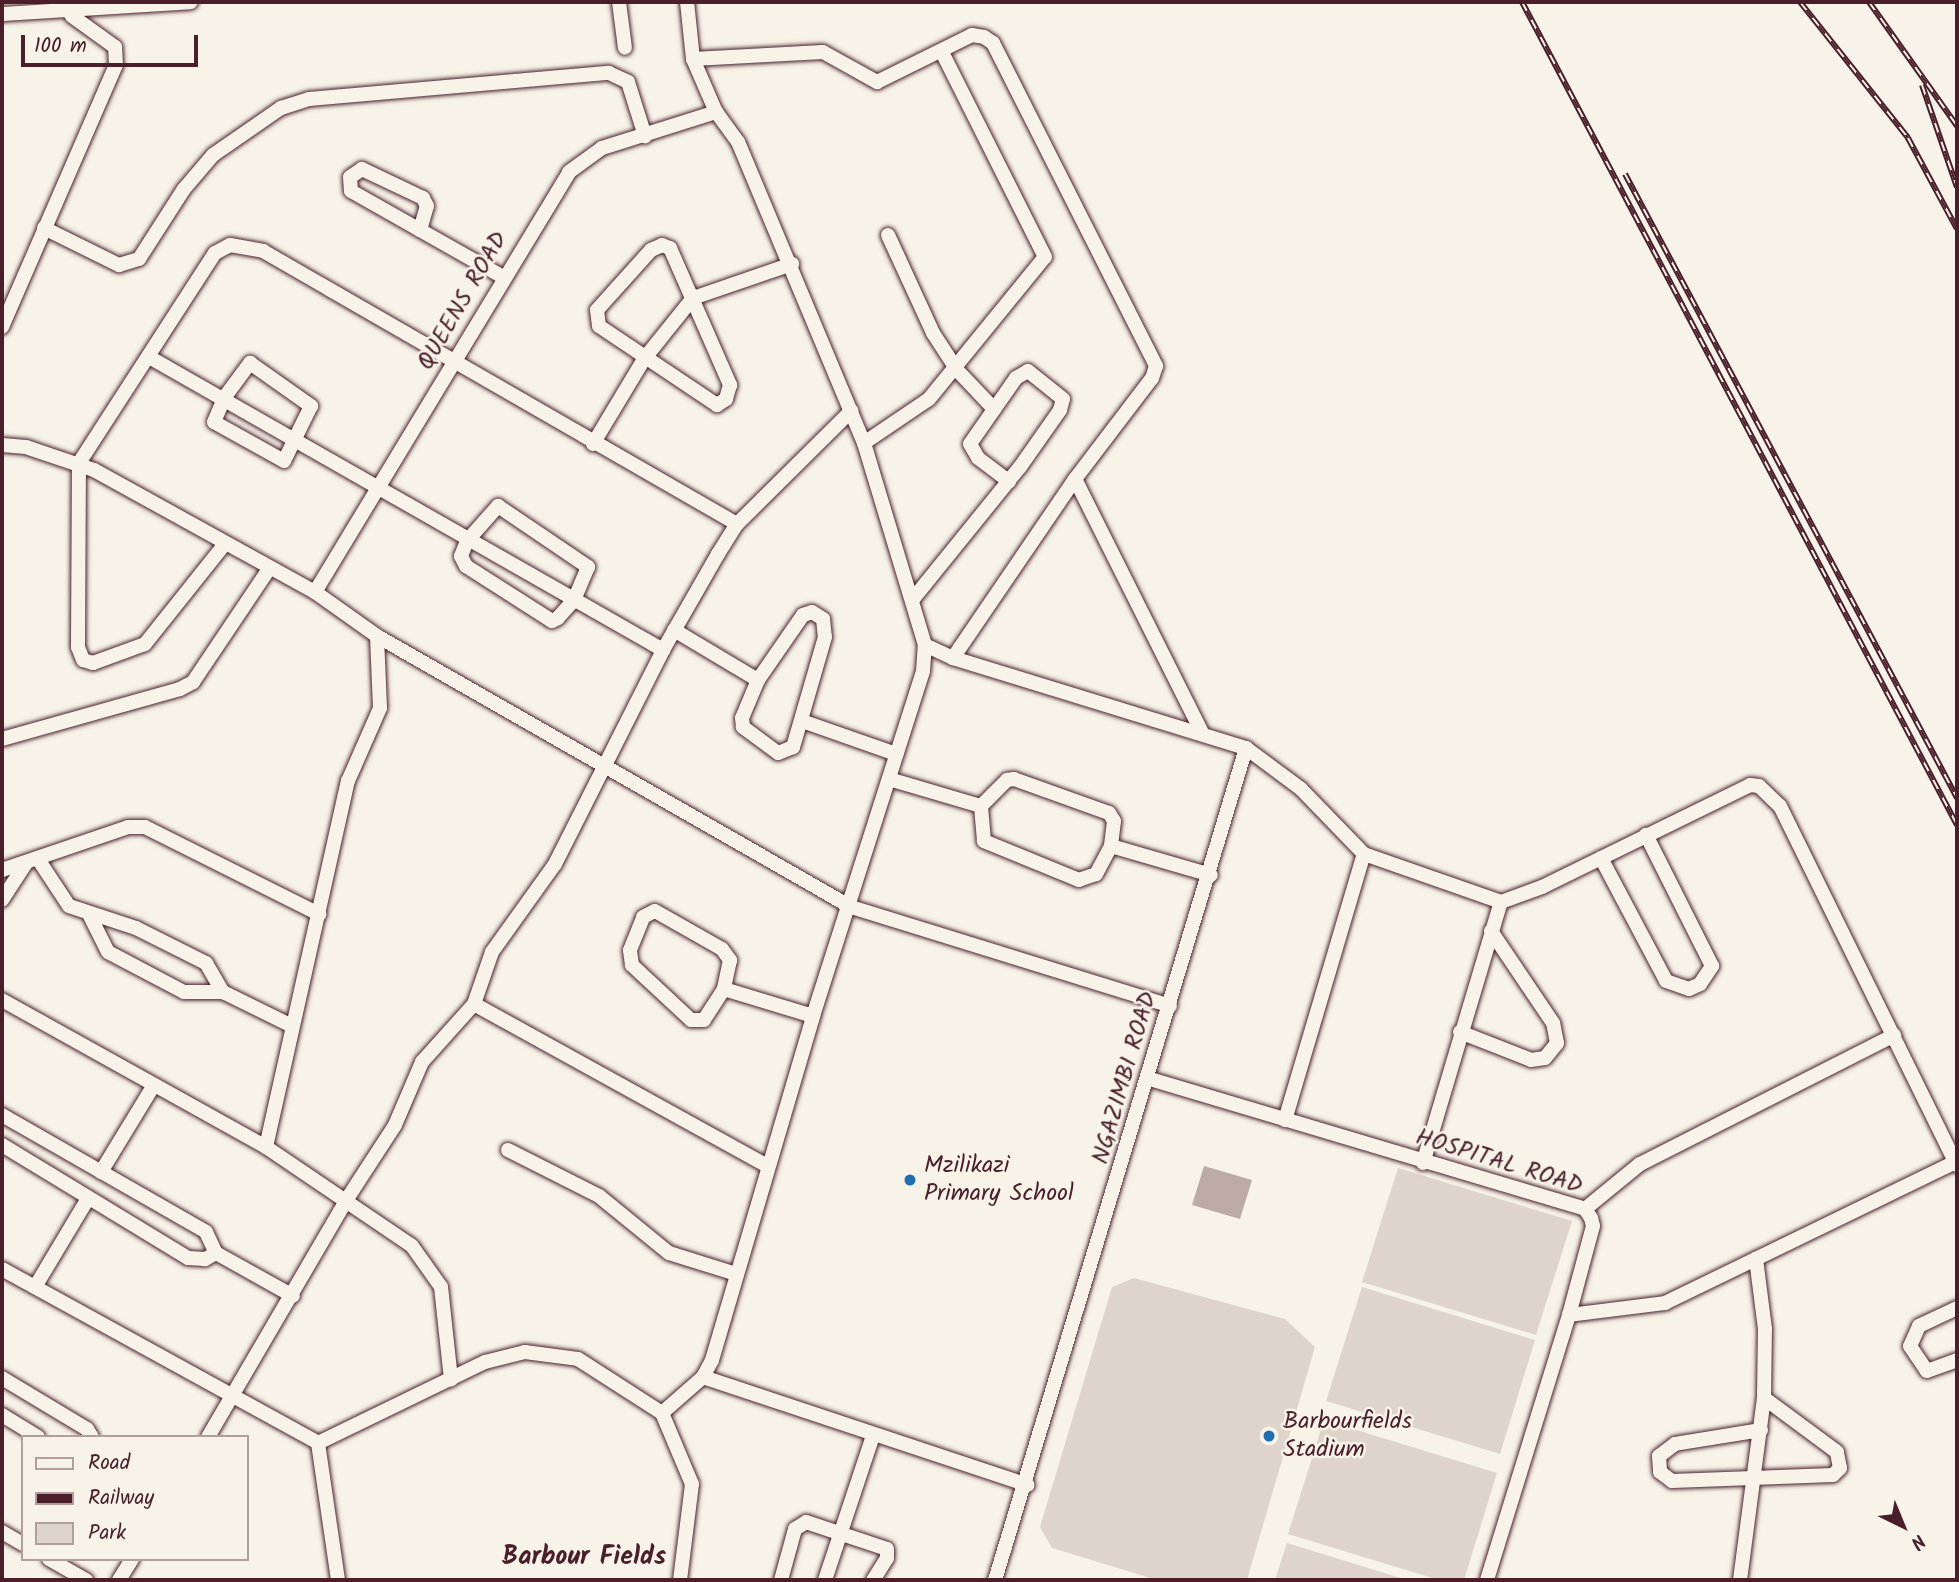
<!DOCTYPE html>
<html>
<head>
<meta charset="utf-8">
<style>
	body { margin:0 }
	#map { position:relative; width:1959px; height:1582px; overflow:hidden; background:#f7f3e8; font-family:Kalam,sans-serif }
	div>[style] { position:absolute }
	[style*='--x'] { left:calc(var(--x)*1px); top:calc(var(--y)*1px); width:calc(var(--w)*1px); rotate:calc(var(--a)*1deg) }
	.green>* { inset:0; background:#ded4cc }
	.water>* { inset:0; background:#bcaaa7 }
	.roads { filter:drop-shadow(0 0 2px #4a1f2b) drop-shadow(0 0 2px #4a1f2b) }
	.minor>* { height:14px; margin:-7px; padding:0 7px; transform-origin:7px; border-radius:7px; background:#f7f3e8 }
	.rail>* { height:6px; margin-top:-3px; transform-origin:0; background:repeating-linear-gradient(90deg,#f7f3e8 0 10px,#4a1f2b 0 20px); box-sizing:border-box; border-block:2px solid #4a1f2b }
	.dots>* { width:19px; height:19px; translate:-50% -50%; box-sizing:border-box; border:4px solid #f7f3e8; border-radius:50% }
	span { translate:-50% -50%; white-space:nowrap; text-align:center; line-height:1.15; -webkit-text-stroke:5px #f7f3e8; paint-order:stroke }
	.street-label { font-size:24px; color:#4a1f2b }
	.poi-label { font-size:24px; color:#4a1f2b }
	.left { translate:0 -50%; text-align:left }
	.neighbourhood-label { font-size:26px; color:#4a1f2b; font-weight:700 }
	.frame { position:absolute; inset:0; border:4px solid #4a1f2b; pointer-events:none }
	.legend { position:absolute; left:21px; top:1435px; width:228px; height:126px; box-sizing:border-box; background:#f7f3e8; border:2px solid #b29e9c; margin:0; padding:9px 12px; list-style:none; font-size:21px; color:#4a1f2b }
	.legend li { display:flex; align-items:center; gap:14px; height:35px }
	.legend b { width:35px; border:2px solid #b29e9c }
	.north { position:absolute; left:1868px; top:1491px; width:70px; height:70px; -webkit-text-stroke:5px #f7f3e8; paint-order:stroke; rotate:137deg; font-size:19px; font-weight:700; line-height:28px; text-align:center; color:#4a1f2b }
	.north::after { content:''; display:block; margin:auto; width:24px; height:32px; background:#4a1f2b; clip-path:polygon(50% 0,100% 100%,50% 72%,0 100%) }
	.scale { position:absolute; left:21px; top:35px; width:177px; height:32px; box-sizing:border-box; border:4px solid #4a1f2b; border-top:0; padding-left:9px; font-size:21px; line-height:24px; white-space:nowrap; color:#4a1f2b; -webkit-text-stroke:5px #f7f3e8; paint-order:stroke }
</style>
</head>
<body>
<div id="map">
	<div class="green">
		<div style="clip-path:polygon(1398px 1168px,1572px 1221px,1536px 1335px,1362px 1282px)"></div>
		<div style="clip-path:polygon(1134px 1278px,1285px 1319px,1315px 1347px,1247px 1580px,1157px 1580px,1052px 1548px,1040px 1527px,1112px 1287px)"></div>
		<div style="clip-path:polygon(1362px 1287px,1535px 1340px,1500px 1454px,1326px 1401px)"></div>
		<div style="clip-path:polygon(1324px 1420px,1497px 1473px,1464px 1580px,1439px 1580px,1288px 1534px)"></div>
		<div style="clip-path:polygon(1287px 1543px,1407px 1580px,1275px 1580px)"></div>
	</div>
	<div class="water">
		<div style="clip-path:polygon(1204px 1166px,1252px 1180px,1240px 1219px,1192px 1205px)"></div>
	</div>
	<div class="roads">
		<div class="minor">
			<div style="--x:619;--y:2;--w:46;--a:82.6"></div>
			<div style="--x:2;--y:14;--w:189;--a:-3.6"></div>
			<div style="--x:693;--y:59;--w:130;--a:-3.1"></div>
			<div style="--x:823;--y:52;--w:62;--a:29.1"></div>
			<div style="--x:877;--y:82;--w:106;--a:-26.3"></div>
			<div style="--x:972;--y:35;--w:12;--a:9"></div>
			<div style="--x:984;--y:37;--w:11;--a:34"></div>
			<div style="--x:993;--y:43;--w:362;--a:63.2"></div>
			<div style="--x:1156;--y:366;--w:13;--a:108"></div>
			<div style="--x:1152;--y:378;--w:127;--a:127.3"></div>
			<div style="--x:1075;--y:479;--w:217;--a:124.3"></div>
			<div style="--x:44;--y:228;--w:84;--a:26.3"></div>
			<div style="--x:119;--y:265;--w:21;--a:-17"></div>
			<div style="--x:139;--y:259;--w:83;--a:-57.3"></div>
			<div style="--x:184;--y:189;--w:45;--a:-49.5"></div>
			<div style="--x:213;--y:155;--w:83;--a:-34.7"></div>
			<div style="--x:281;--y:108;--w:29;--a:-18"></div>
			<div style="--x:309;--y:99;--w:301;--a:-5"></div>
			<div style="--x:609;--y:73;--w:21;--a:25"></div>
			<div style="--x:628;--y:82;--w:57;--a:72.5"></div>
			<div style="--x:420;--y:230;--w:25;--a:-74"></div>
			<div style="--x:427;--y:206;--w:9;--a:-117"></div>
			<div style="--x:423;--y:198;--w:68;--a:-154.6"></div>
			<div style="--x:362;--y:169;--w:14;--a:146"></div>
			<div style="--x:350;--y:177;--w:14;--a:86"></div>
			<div style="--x:351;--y:191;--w:175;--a:29.5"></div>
			<div style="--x:888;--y:235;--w:108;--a:65.3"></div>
			<div style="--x:933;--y:333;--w:44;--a:57"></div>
			<div style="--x:957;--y:370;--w:54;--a:46.5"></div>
			<div style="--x:662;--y:245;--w:9;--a:21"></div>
			<div style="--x:670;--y:248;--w:150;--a:66.3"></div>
			<div style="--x:730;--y:385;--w:15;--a:106"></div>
			<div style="--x:726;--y:399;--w:11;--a:146"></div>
			<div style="--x:717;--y:405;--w:142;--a:-146.2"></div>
			<div style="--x:599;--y:326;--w:16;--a:-97"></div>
			<div style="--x:597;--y:310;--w:81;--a:-48"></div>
			<div style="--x:651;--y:250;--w:12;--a:-24"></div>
			<div style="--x:2;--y:327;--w:286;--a:-66.5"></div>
			<div style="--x:116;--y:65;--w:18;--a:-93"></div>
			<div style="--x:115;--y:47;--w:53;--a:-144.2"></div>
			<div style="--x:72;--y:16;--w:17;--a:-123"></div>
			<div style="--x:149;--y:357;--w:592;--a:29.68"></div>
			<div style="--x:250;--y:363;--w:75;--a:35.2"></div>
			<div style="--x:311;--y:406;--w:61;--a:116.1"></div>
			<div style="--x:284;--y:461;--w:80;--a:-150.9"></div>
			<div style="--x:214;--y:422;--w:26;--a:-67"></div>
			<div style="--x:224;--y:398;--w:44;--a:-53.4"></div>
			<div style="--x:864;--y:443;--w:78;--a:-34.1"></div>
			<div style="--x:929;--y:399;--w:183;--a:-50.8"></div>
			<div style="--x:1045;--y:257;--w:229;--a:-116.7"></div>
			<div style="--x:593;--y:444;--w:99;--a:-59"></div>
			<div style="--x:644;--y:359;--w:78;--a:-51.2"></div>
			<div style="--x:693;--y:298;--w:105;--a:-19"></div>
			<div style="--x:2;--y:445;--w:24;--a:5"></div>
			<div style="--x:26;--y:447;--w:72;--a:18.7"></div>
			<div style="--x:94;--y:470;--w:252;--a:28.9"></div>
			<div style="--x:315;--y:592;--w:76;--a:35.4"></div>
			<div style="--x:377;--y:636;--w:546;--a:29.76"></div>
			<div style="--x:851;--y:907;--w:334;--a:17.2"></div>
			<div style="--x:1075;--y:479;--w:284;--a:63.4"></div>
			<div style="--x:498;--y:506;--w:109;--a:34.1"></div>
			<div style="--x:588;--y:567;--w:36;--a:113"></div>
			<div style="--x:574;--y:600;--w:24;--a:132"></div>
			<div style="--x:558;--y:618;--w:7;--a:153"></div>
			<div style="--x:552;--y:621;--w:102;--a:-147.4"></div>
			<div style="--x:466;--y:566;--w:11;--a:-117"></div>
			<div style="--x:461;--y:556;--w:16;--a:-68"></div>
			<div style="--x:467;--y:541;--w:47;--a:-48.5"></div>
			<div style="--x:224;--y:545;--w:127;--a:128.6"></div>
			<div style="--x:145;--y:644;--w:55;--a:159.9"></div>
			<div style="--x:93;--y:663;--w:10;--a:-163"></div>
			<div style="--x:83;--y:660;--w:14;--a:-111"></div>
			<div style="--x:78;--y:647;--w:184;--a:-89.7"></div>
			<div style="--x:79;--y:463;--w:250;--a:-57.1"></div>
			<div style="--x:215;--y:253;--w:17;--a:-28"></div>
			<div style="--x:230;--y:245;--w:34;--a:10"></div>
			<div style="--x:263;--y:251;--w:547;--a:29.94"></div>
			<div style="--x:315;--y:592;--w:491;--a:-58.8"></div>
			<div style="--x:569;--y:172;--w:41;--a:-36"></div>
			<div style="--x:602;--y:148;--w:120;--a:-17.5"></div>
			<div style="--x:913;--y:599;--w:170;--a:-51"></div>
			<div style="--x:1020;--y:467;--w:70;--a:-54.9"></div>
			<div style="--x:1060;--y:410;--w:11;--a:-75"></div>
			<div style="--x:1063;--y:399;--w:45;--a:-141.3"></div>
			<div style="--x:1028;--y:371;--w:14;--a:150"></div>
			<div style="--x:1016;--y:378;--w:80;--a:124.9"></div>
			<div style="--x:970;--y:444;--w:16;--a:60"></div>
			<div style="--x:978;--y:458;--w:39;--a:37"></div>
			<div style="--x:812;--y:612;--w:13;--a:32"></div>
			<div style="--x:823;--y:619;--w:18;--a:84"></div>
			<div style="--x:825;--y:637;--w:115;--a:106.2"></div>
			<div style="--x:793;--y:747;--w:16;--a:158"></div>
			<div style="--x:778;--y:753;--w:44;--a:-143.4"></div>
			<div style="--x:743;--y:727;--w:9;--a:-96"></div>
			<div style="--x:742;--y:718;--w:41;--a:-67.2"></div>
			<div style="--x:758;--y:680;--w:79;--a:-55.3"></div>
			<div style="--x:803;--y:615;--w:9;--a:-18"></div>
			<div style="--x:674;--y:630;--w:98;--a:30.8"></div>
			<div style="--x:925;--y:645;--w:31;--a:25"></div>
			<div style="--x:953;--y:658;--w:307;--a:17.1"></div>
			<div style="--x:1246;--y:748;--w:69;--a:36.7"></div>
			<div style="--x:1301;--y:789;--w:91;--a:45.9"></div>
			<div style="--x:1364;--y:854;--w:145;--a:19.3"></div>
			<div style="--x:1501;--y:902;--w:44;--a:-20.1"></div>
			<div style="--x:1542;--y:887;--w:232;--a:-26.1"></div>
			<div style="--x:1750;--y:785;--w:9;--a:6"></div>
			<div style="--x:1759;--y:786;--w:29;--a:44"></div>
			<div style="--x:1780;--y:806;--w:400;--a:63.8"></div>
			<div style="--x:802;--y:721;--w:100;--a:19.3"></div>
			<div style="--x:2;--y:739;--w:185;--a:-15.7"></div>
			<div style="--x:180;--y:689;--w:15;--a:-28"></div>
			<div style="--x:193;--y:682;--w:136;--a:-56.1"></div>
			<div style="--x:889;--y:779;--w:96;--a:16.4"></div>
			<div style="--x:1014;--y:779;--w:101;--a:19.7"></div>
			<div style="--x:1109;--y:813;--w:9;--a:58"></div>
			<div style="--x:1114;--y:821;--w:25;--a:97"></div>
			<div style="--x:1111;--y:846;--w:32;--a:118"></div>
			<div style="--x:1096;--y:874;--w:18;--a:161"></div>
			<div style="--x:1079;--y:880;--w:103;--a:-157.7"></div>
			<div style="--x:984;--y:841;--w:35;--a:-95"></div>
			<div style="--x:981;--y:806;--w:37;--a:-45"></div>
			<div style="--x:1007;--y:780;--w:7;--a:-8"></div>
			<div style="--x:1111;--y:846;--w:104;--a:16.2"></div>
			<div style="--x:1601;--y:858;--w:139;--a:62.1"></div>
			<div style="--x:1666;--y:981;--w:24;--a:19"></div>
			<div style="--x:1689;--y:989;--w:12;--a:-24"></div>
			<div style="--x:1700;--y:984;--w:22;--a:-56"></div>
			<div style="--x:1712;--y:966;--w:147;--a:-116.7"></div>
			<div style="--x:38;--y:859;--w:56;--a:56.6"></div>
			<div style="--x:69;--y:906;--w:71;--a:18.2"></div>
			<div style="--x:136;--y:928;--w:78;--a:26.6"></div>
			<div style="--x:206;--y:963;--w:34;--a:60"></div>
			<div style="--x:2;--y:870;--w:133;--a:-18.8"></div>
			<div style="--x:128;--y:827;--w:17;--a:0"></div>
			<div style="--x:145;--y:827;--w:195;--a:26.6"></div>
			<div style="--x:2;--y:900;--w:44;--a:-57"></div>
			<div style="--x:655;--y:911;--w:77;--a:29.6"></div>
			<div style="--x:722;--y:949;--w:14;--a:54"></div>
			<div style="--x:730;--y:960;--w:30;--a:102"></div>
			<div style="--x:724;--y:989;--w:37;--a:123"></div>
			<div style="--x:704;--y:1020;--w:13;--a:180"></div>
			<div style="--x:691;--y:1020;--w:81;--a:-137"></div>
			<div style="--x:632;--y:965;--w:15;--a:-98"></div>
			<div style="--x:630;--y:950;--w:35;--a:-68"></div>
			<div style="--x:643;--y:917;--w:13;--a:-27"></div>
			<div style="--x:90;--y:916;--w:40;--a:63.4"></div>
			<div style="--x:108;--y:952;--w:86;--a:27.8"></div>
			<div style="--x:184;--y:992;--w:39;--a:0"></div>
			<div style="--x:223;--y:992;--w:77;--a:26.2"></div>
			<div style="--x:724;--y:989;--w:93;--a:16.9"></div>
			<div style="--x:2;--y:1000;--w:302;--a:29.1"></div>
			<div style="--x:266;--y:1147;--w:176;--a:34.1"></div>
			<div style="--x:412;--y:1246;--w:50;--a:54.7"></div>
			<div style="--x:441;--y:1287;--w:93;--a:83.8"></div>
			<div style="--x:474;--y:1004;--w:336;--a:28.9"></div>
			<div style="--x:1460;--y:1032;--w:76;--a:21.5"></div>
			<div style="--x:1531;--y:1060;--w:14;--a:-8"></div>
			<div style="--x:1545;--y:1058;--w:19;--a:-51"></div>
			<div style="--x:1557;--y:1043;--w:20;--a:-101"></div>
			<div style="--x:1553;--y:1023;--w:111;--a:-124"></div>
			<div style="--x:1150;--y:1079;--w:454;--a:16.6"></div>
			<div style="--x:1585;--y:1209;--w:11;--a:56"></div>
			<div style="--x:1591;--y:1218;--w:8;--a:76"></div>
			<div style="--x:1593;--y:1226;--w:92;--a:105.1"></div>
			<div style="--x:1569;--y:1315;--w:277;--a:107.2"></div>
			<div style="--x:2;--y:1115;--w:235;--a:29.8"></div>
			<div style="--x:206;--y:1232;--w:23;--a:65"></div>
			<div style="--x:216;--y:1253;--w:13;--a:151"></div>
			<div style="--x:205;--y:1259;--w:17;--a:-177"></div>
			<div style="--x:188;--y:1258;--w:218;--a:-148.7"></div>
			<div style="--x:1285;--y:1120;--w:277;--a:-73.5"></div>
			<div style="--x:266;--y:1147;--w:375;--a:-77.4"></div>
			<div style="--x:348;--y:781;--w:80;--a:-66.3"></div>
			<div style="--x:380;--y:708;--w:72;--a:-92.4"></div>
			<div style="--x:508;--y:1150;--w:102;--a:26.8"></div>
			<div style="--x:599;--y:1196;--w:90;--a:39.2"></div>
			<div style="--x:669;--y:1253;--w:70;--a:17.4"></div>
			<div style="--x:1423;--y:1163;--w:272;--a:-73.4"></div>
			<div style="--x:101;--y:1172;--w:98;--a:-58.7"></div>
			<div style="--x:1585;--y:1209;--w:71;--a:-39.3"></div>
			<div style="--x:1640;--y:1164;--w:285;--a:-26.9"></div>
			<div style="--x:216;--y:1253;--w:88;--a:29.2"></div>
			<div style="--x:2;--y:1269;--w:361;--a:28.8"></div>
			<div style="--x:35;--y:1287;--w:101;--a:-59.1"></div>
			<div style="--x:1957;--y:1308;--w:42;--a:154.7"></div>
			<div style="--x:1919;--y:1326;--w:22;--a:114"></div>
			<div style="--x:1910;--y:1346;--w:30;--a:56"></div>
			<div style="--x:1927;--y:1371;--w:32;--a:-20"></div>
			<div style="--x:1569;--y:1315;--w:97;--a:-7.1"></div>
			<div style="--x:1665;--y:1303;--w:323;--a:-25.9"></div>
			<div style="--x:703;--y:1377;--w:342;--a:18.4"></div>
			<div style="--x:2;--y:1378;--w:99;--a:31"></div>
			<div style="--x:87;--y:1429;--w:9;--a:58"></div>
			<div style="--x:662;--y:1413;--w:55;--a:-41.3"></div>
			<div style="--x:703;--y:1377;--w:19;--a:-62"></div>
			<div style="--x:712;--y:1360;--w:359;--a:-73.6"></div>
			<div style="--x:813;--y:1016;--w:362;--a:-72.3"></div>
			<div style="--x:923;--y:671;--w:26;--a:-86"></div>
			<div style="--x:925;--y:645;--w:211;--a:-106.8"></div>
			<div style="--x:864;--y:443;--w:326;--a:-112.7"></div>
			<div style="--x:738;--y:142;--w:37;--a:-126"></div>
			<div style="--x:716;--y:112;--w:58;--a:-113.5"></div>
			<div style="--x:693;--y:59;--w:57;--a:-96"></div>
			<div style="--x:2;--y:1415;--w:42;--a:31.4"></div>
			<div style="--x:1761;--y:1430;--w:87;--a:170.8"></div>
			<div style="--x:1675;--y:1444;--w:20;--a:143"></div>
			<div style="--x:1659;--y:1456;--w:16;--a:86"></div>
			<div style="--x:1660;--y:1472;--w:15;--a:37"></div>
			<div style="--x:1672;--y:1481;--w:161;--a:-2.1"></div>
			<div style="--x:1833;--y:1475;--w:10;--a:-45"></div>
			<div style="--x:1840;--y:1468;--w:16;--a:-101"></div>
			<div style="--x:1837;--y:1452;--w:91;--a:-143.5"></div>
			<div style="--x:208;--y:1437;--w:276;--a:-59.7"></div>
			<div style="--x:347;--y:1199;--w:88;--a:-57"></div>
			<div style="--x:395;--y:1125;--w:69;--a:-66.8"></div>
			<div style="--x:422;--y:1062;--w:78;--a:-48.1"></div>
			<div style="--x:474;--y:1004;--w:55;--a:-70.9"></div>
			<div style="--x:492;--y:952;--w:108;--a:-54.4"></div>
			<div style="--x:555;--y:864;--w:240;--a:-63.2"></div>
			<div style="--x:663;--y:650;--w:111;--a:-60.2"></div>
			<div style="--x:718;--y:554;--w:36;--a:-58"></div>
			<div style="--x:737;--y:524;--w:161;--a:-44.7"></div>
			<div style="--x:2;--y:1532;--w:24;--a:30"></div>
			<div style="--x:49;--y:1559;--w:43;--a:29.6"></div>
			<div style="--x:119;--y:1580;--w:25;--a:-58"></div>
			<div style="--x:338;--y:1580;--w:138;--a:-98.3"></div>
			<div style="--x:318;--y:1443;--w:186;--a:-25.9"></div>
			<div style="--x:485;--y:1362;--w:41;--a:-14"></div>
			<div style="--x:525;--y:1352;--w:53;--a:7.5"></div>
			<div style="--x:578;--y:1359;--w:100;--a:32.7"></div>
			<div style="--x:662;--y:1413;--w:77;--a:67.1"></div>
			<div style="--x:692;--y:1484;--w:97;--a:97.1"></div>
			<div style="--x:781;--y:1580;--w:53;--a:-74.6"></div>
			<div style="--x:795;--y:1529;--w:13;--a:-32"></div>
			<div style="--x:806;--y:1522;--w:85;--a:18.4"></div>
			<div style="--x:887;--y:1549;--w:9;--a:90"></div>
			<div style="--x:887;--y:1558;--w:26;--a:122"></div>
			<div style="--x:825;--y:1580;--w:152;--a:-71.6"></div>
			<div style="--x:995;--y:1580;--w:869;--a:-73.21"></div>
			<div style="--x:1740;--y:1580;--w:184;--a:-82.5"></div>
			<div style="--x:1764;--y:1398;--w:69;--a:-89.2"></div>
			<div style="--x:1765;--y:1329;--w:71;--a:-97.3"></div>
		</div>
	</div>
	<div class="rail">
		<div style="--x:1522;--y:2;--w:931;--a:62.14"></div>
		<div style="--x:1800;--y:2;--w:174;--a:51.5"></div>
		<div style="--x:1908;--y:138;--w:103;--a:61.7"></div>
		<div style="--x:1869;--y:2;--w:152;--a:54.6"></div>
		<div style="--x:1922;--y:85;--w:108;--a:71.1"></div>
		<div style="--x:1625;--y:174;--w:707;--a:61.98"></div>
	</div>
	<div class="dots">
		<div style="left:910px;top:1180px;background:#1f6fb2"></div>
		<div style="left:1269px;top:1436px;background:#1f6fb2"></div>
	</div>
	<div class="street-label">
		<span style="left:463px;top:301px;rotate:-60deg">QUEENS ROAD</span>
		<span style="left:1125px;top:1078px;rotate:-74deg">NGAZIMBI ROAD</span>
		<span style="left:1499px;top:1162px;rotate:17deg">HOSPITAL ROAD</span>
	</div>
	<div class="poi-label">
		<span class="left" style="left:924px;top:1180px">Mzilikazi<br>Primary School</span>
		<span class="left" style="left:1283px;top:1436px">Barbourfields<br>Stadium</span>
	</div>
	<div class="neighbourhood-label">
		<span style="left:584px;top:1558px">Barbour Fields</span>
	</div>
	<div class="frame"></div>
	<ul class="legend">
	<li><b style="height:9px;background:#f7f3e8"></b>Road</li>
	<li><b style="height:9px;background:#4a1f2b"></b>Railway</li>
	<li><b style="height:19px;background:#ded4cc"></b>Park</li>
	</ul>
	<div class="north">N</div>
	<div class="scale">100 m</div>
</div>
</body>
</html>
